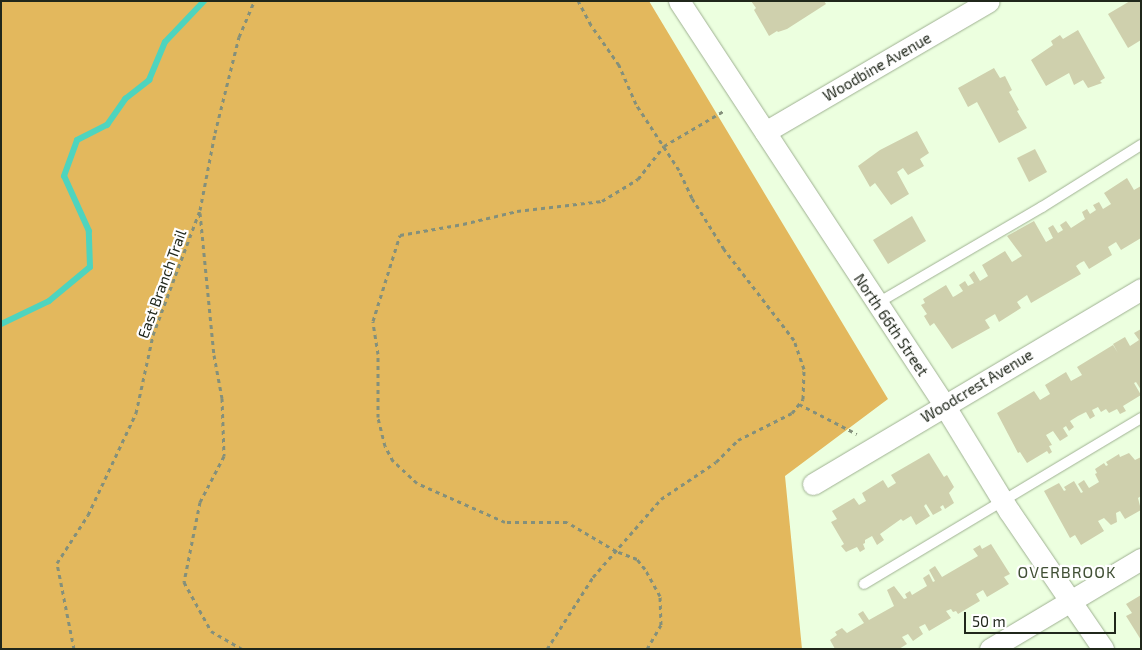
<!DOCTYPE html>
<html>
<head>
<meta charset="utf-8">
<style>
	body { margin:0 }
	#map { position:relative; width:1142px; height:650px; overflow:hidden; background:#ecffdf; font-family:"Exo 2",sans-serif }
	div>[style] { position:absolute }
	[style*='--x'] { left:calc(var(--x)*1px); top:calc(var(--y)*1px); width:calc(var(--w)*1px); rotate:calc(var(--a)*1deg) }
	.forest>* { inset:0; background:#e3b85d }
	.stream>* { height:6px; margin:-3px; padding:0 3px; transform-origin:3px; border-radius:3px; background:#4ed4be }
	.building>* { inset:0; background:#cfd0ad }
	.path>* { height:3px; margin-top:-1.5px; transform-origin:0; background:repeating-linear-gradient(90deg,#84907b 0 4px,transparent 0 8px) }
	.roads { filter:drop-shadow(0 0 1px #9fb192) drop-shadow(0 0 1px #9fb192) }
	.service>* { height:10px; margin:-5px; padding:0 5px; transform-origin:5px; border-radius:5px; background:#fff }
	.minor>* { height:21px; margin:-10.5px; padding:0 10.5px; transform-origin:10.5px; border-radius:10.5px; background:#fff }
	span { translate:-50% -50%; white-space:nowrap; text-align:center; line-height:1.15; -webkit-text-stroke:4.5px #fff; paint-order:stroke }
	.street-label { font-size:15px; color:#20271b }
	.neighbourhood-label { font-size:16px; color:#415035; letter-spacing:1px }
	.frame { position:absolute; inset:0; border:2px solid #20271b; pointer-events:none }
	.scale { position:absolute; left:964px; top:612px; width:152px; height:22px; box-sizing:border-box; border:2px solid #20271b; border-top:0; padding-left:6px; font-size:15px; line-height:18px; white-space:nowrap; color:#20271b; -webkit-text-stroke:4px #fff; paint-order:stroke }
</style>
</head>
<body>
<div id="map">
	<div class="forest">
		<div style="clip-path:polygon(1px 1px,649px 1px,888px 399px,785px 476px,802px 649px,1px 649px)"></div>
	</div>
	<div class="stream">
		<div style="--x:1;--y:324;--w:53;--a:-25.6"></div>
		<div style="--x:49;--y:301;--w:53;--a:-39.7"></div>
		<div style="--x:90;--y:267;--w:36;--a:-92"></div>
		<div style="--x:89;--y:231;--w:60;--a:-114.4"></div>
		<div style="--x:64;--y:176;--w:38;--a:-70"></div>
		<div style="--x:77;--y:140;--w:34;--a:-27"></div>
		<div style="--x:107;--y:125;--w:32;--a:-55"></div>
		<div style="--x:125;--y:99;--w:31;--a:-38"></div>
		<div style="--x:149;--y:80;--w:41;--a:-67.2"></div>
		<div style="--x:165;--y:42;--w:57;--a:-46.4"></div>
	</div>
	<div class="building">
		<div style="clip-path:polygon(751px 1px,824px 1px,826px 4px,787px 29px,778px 32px,777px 31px,769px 36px,754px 10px,756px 8px)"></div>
		<div style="clip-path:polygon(1130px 1px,1141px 1px,1141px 40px,1128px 48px,1108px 14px)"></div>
		<div style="clip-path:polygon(1078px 30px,1105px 78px,1100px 81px,1102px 83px,1088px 88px,1083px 80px,1074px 85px,1069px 73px,1046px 86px,1031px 60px,1053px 45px,1051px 41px,1060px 35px,1063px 39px)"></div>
		<div style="clip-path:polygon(994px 68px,1000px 78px,1005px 76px,1012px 90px,1009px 92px,1019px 110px,1017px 111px,1027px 128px,999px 143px,977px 102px,968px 107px,958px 88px)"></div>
		<div style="clip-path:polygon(917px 131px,929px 153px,920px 159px,924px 166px,908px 175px,903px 168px,897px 172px,909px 194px,891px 205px,875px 183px,870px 187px,858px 166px,880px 150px)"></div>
		<div style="clip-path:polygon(1035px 149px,1047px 172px,1029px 182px,1017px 158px)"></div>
		<div style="clip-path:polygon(1127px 178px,1134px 190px,1141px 186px,1141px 238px,1121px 250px,1116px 242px,1108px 247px,1112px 255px,1089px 269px,1084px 261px,1080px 263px,1076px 266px,1081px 274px,1031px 303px,1027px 295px,1017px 302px,1021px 308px,999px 322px,995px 314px,985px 320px,990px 328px,952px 349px,934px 323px,930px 326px,924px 316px,927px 314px,921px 305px,925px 303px,923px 299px,946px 285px,953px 297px,955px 296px,963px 291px,959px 285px,965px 281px,968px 286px,974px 283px,969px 275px,974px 271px,980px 281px,988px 276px,982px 265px,1005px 251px,1012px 262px,1022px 256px,1007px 236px,1034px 221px,1046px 242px,1053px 238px,1048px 228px,1053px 225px,1058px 233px,1063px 230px,1060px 225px,1066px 221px,1071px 228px,1085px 219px,1082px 212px,1087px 209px,1090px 214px,1096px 210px,1093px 205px,1099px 202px,1103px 209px,1111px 204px,1104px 193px)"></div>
		<div style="clip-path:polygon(912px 216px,926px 241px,888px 264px,873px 240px)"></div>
		<div style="clip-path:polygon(1141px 329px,1141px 390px,1136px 382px,1134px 383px,1141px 395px,1123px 406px,1126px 411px,1120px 414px,1117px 409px,1109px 413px,1106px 409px,1101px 412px,1098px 407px,1092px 410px,1095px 416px,1090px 419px,1086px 412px,1078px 416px,1070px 421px,1074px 427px,1069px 431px,1066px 426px,1063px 428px,1068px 436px,1060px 441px,1053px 431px,1046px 435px,1052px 445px,1049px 446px,1052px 452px,1049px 454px,1047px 451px,1027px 463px,1020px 452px,1018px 453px,997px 413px,1034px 391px,1040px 400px,1050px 394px,1045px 385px,1066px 372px,1071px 381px,1082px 375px,1077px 367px,1113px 345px,1118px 353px,1113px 344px,1125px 337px,1130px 346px,1139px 340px,1134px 333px)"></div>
		<div style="clip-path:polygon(929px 453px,944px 477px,947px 475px,954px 487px,949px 493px,954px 503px,945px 509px,943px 505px,940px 507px,942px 510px,933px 515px,926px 504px,924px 506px,930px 516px,916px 525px,911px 516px,903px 521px,901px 519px,880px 534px,884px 540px,877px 545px,872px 536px,865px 540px,865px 543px,863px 544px,865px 549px,860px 552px,857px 547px,846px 552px,841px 546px,844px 544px,831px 522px,837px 519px,832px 511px,854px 498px,859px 505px,866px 501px,862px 493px,883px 480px,888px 488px,896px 483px,891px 475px)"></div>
		<div style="clip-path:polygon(1129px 453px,1135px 460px,1141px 457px,1141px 496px,1138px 498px,1141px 510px,1125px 519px,1120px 511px,1116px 513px,1117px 522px,1111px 525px,1104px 518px,1098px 521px,1104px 531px,1081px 545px,1075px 535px,1070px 538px,1044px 491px,1059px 483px,1064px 491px,1066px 490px,1064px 487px,1074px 481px,1081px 493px,1083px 492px,1078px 484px,1084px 480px,1089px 488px,1099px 482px,1095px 474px,1097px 473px,1095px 469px,1104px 463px,1106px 466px,1108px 465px,1106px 462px,1119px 454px,1120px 457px)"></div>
		<div style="clip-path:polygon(991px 544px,1010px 574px,1004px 577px,1009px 584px,987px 597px,983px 590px,976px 594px,980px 601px,958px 614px,956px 611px,953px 612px,951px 609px,946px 611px,951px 618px,929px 631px,925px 624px,919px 627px,923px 634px,913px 641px,908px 634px,902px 637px,907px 644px,899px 649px,835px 649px,830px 640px,837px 635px,835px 632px,842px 628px,847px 633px,864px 623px,858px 614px,863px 611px,869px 620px,894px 606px,887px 590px,894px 586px,904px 599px,907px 598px,905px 594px,910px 591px,912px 595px,927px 586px,923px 578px,929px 574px,933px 582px,935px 581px,929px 570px,935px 566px,942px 577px,978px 556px,973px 549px,980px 545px,982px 549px)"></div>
		<div style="clip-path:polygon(1141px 595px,1141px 640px,1126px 616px,1132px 613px,1126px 604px)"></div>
	</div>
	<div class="path">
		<div style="--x:200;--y:213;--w:143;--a:84.4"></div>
		<div style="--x:214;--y:355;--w:44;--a:79.5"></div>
		<div style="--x:222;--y:398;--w:58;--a:88"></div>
		<div style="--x:224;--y:456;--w:52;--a:117.6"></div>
		<div style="--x:200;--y:502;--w:82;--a:101.3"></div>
		<div style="--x:184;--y:582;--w:56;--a:61.1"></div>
		<div style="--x:211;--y:631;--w:36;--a:30"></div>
		<div style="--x:799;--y:404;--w:65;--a:27.3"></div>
		<div style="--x:74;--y:649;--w:88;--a:-101.2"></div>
		<div style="--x:57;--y:563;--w:57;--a:-57.1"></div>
		<div style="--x:88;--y:515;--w:113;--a:-64.8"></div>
		<div style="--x:136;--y:413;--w:80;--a:-77.7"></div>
		<div style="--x:153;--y:335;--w:134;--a:-69.4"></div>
		<div style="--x:200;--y:210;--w:78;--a:-79"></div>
		<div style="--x:215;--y:133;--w:99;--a:-76"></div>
		<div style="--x:239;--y:37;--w:39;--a:-67"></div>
		<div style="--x:547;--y:649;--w:85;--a:-57.4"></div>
		<div style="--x:593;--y:577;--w:103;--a:-48.9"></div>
		<div style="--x:661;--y:499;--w:66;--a:-33.9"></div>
		<div style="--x:716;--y:462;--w:31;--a:-45"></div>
		<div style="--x:738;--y:440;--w:60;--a:-26.6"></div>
		<div style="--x:792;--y:413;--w:18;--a:-52"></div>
		<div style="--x:803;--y:399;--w:30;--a:-88"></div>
		<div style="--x:804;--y:369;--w:31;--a:-109"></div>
		<div style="--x:794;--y:340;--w:115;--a:-127.6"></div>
		<div style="--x:724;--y:249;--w:60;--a:-122.1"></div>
		<div style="--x:692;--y:198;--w:31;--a:-115"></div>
		<div style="--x:679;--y:170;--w:79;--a:-123.1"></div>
		<div style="--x:636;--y:104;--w:43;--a:-113.6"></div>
		<div style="--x:619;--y:65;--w:49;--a:-125"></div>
		<div style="--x:591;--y:25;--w:27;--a:-118"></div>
		<div style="--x:647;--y:649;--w:28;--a:-60"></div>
		<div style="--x:661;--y:625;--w:29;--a:-92"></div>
		<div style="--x:660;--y:596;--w:31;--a:-119"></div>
		<div style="--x:645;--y:569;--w:13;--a:-129"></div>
		<div style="--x:637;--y:559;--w:22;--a:-159"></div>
		<div style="--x:616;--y:551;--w:57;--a:-149.4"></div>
		<div style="--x:567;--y:522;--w:62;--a:180"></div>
		<div style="--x:505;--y:522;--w:96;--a:-156.1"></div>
		<div style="--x:417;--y:483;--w:33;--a:-137"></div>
		<div style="--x:393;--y:461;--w:17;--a:-118"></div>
		<div style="--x:385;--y:446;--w:30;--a:-104"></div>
		<div style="--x:378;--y:417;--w:63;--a:-90"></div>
		<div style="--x:378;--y:354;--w:33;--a:-99"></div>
		<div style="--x:373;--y:321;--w:90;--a:-72.6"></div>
		<div style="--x:400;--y:235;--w:64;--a:-9.9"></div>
		<div style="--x:463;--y:224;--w:56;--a:-13.5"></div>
		<div style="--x:517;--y:211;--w:86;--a:-6.7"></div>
		<div style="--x:602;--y:201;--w:42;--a:-31.4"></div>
		<div style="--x:638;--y:179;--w:42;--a:-51.8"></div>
		<div style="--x:664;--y:146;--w:71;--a:-30.5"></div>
	</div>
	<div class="roads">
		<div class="service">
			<div style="--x:876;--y:304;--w:192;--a:-30.3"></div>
			<div style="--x:1042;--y:207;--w:117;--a:-32.1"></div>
			<div style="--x:864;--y:584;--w:323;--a:-30.9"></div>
		</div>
		<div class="minor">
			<div style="--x:679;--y:1;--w:483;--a:56.7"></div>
			<div style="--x:944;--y:405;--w:124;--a:58.5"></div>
			<div style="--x:1009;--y:511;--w:167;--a:55.7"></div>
			<div style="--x:765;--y:132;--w:259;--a:-30.3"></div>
			<div style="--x:813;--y:484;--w:382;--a:-30.7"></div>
			<div style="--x:990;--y:649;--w:176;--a:-30.8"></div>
		</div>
	</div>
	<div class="street-label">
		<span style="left:877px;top:67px;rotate:-30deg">Woodbine Avenue</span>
		<span style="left:162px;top:284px;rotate:-70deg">East Branch Trail</span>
		<span style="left:891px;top:325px;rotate:56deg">North 66th Street</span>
		<span style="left:977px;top:386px;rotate:-31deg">Woodcrest Avenue</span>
	</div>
	<div class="neighbourhood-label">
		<span style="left:1067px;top:572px">OVERBROOK</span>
	</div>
	<div class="frame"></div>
	<div class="scale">50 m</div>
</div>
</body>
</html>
